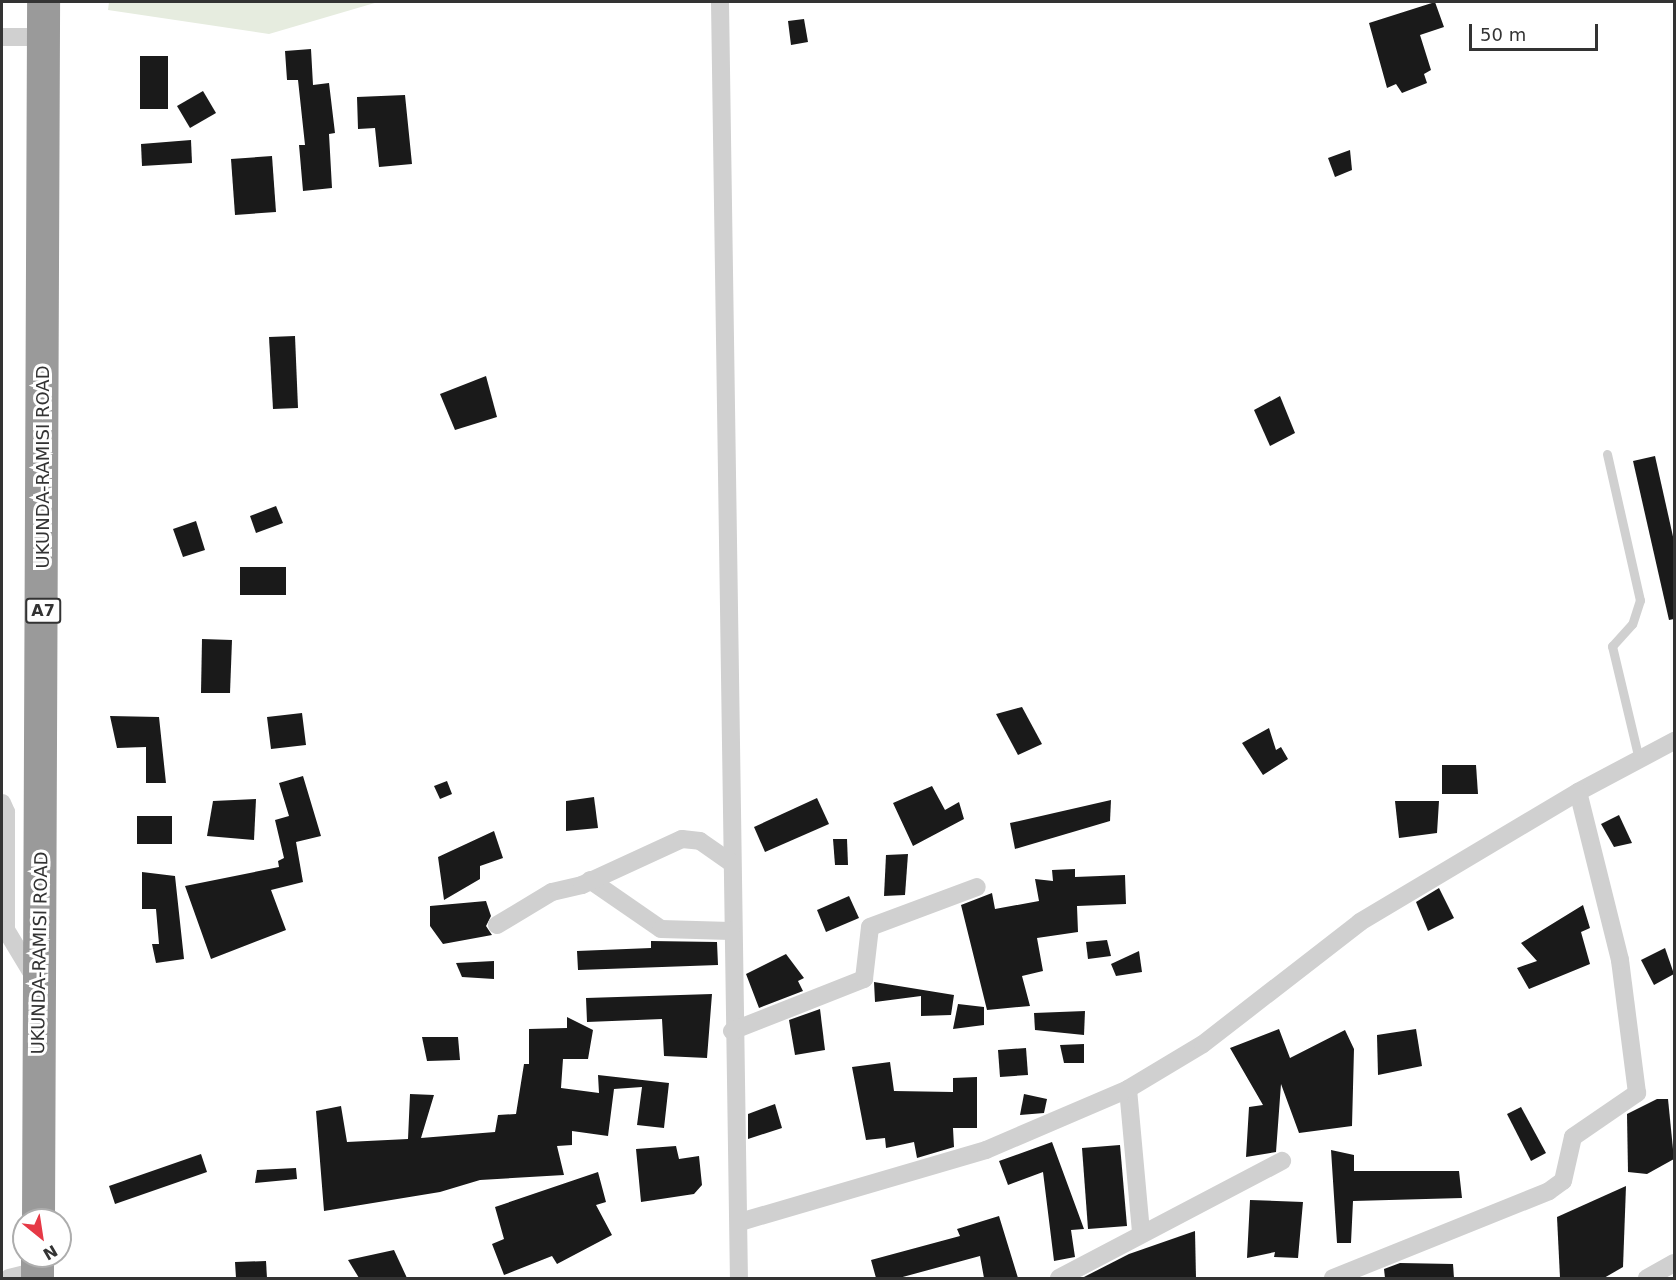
<!DOCTYPE html>
<html>
<head>
<meta charset="utf-8">
<style>
	body { margin:0 }
	#map { position:relative; width:1676px; height:1280px; overflow:hidden; background:#fff; font-family:"DejaVu Sans",sans-serif }
	div>[style] { position:absolute }
	[style*='--x'] { left:calc(var(--x)*1px); top:calc(var(--y)*1px); width:calc(var(--w)*1px); rotate:calc(var(--a)*1deg) }
	.green>* { inset:0; background:#e6ecdf }
	.building>* { inset:0; background:#1a1a1a }
	.lane>* { height:9px; margin:-4.5px; padding:0 4.5px; transform-origin:4.5px; border-radius:4.5px; background:#d0d0d0 }
	.street>* { height:18px; margin:-9px; padding:0 9px; transform-origin:9px; border-radius:9px; background:#d0d0d0 }
	.highway>* { height:33px; margin:-16.5px; padding:0 16.5px; transform-origin:16.5px; border-radius:16.5px; background:#9a9a9a }
	span { translate:-50% -50%; white-space:nowrap; text-align:center; line-height:1.15; -webkit-text-stroke:6px #fff; paint-order:stroke }
	.shield-label span { padding:2px 4px; background:#fff; border:2px solid; border-radius:4px; -webkit-text-stroke-width:0 }
	.shield-label { font-size:16px; color:#333; font-weight:700 }
	.street-label { font-size:18px; color:#333 }
	.frame { position:absolute; inset:0; border:3px solid #333; pointer-events:none }
	.north { position:absolute; left:12px; top:1208px; width:60px; height:60px; box-sizing:border-box; background:#fff; border:2px solid #adadad; border-radius:50%; rotate:150deg; font-size:16px; font-weight:700; line-height:24px; text-align:center; color:#333 }
	.north::after { content:''; display:block; margin:auto; width:21px; height:27px; background:#e63946; clip-path:polygon(50% 0,100% 100%,50% 72%,0 100%) }
	.scale { position:absolute; left:1469px; top:24px; width:129px; height:27px; box-sizing:border-box; border:3px solid #333; border-top:0; padding-left:8px; font-size:18px; line-height:21px; white-space:nowrap; color:#333; -webkit-text-stroke:4px #fff; paint-order:stroke }
</style>
</head>
<body>
<div id="map">
	<div class="green">
		<div style="clip-path:polygon(109px 2px,378px 2px,269px 34px,108px 10px)"></div>
	</div>
	<div class="building">
		<div style="clip-path:polygon(1435px 2px,1444px 27px,1420px 35px,1431px 70px,1424px 74px,1427px 83px,1402px 93px,1396px 84px,1387px 88px,1369px 23px)"></div>
		<div style="clip-path:polygon(804px 19px,808px 42px,791px 45px,788px 21px)"></div>
		<div style="clip-path:polygon(311px 49px,313px 85px,329px 83px,335px 133px,329px 134px,332px 188px,303px 191px,299px 145px,305px 145px,298px 80px,287px 80px,285px 51px)"></div>
		<div style="clip-path:polygon(140px 56px,168px 56px,168px 109px,140px 109px)"></div>
		<div style="clip-path:polygon(203px 91px,216px 113px,190px 128px,177px 106px)"></div>
		<div style="clip-path:polygon(405px 95px,412px 164px,379px 167px,375px 128px,358px 129px,357px 97px)"></div>
		<div style="clip-path:polygon(191px 140px,192px 163px,142px 166px,141px 144px)"></div>
		<div style="clip-path:polygon(1350px 150px,1352px 170px,1335px 177px,1328px 158px)"></div>
		<div style="clip-path:polygon(272px 156px,276px 212px,235px 215px,231px 159px)"></div>
		<div style="clip-path:polygon(295px 336px,298px 408px,273px 409px,269px 337px)"></div>
		<div style="clip-path:polygon(486px 376px,497px 417px,455px 430px,440px 394px)"></div>
		<div style="clip-path:polygon(1280px 396px,1295px 433px,1270px 446px,1254px 410px)"></div>
		<div style="clip-path:polygon(1655px 456px,1674px 541px,1674px 619px,1669px 620px,1633px 461px)"></div>
		<div style="clip-path:polygon(276px 506px,283px 523px,256px 533px,250px 516px)"></div>
		<div style="clip-path:polygon(196px 521px,205px 550px,183px 557px,173px 529px)"></div>
		<div style="clip-path:polygon(240px 567px,286px 567px,286px 595px,240px 595px)"></div>
		<div style="clip-path:polygon(202px 639px,232px 640px,230px 693px,201px 693px)"></div>
		<div style="clip-path:polygon(1022px 707px,1042px 744px,1018px 755px,996px 714px)"></div>
		<div style="clip-path:polygon(302px 713px,306px 745px,271px 749px,267px 717px)"></div>
		<div style="clip-path:polygon(110px 716px,159px 717px,166px 783px,146px 783px,146px 747px,117px 748px)"></div>
		<div style="clip-path:polygon(1269px 728px,1276px 750px,1281px 747px,1288px 759px,1263px 775px,1242px 743px)"></div>
		<div style="clip-path:polygon(1442px 765px,1476px 765px,1478px 794px,1442px 794px)"></div>
		<div style="clip-path:polygon(303px 776px,321px 836px,296px 842px,303px 882px,271px 890px,286px 930px,211px 959px,185px 886px,279px 867px,278px 861px,284px 858px,275px 820px,289px 816px,279px 783px)"></div>
		<div style="clip-path:polygon(447px 781px,452px 794px,440px 799px,434px 786px)"></div>
		<div style="clip-path:polygon(932px 786px,945px 810px,959px 802px,964px 819px,913px 846px,893px 803px)"></div>
		<div style="clip-path:polygon(594px 797px,598px 828px,566px 831px,566px 801px)"></div>
		<div style="clip-path:polygon(817px 798px,829px 824px,765px 852px,754px 827px)"></div>
		<div style="clip-path:polygon(256px 799px,254px 840px,207px 836px,213px 801px)"></div>
		<div style="clip-path:polygon(1111px 800px,1110px 821px,1015px 849px,1010px 823px)"></div>
		<div style="clip-path:polygon(1395px 801px,1439px 801px,1437px 833px,1399px 838px)"></div>
		<div style="clip-path:polygon(1619px 815px,1632px 843px,1614px 847px,1601px 824px)"></div>
		<div style="clip-path:polygon(137px 816px,172px 816px,172px 844px,137px 844px)"></div>
		<div style="clip-path:polygon(494px 831px,503px 858px,480px 866px,480px 879px,444px 900px,438px 857px)"></div>
		<div style="clip-path:polygon(833px 839px,847px 839px,848px 865px,835px 865px)"></div>
		<div style="clip-path:polygon(908px 854px,905px 895px,884px 896px,886px 855px)"></div>
		<div style="clip-path:polygon(1075px 869px,1075px 877px,1125px 875px,1126px 904px,1077px 906px,1078px 932px,1037px 938px,1043px 971px,1022px 976px,1030px 1006px,987px 1010px,961px 905px,992px 893px,995px 909px,1039px 901px,1035px 879px,1053px 881px,1052px 870px)"></div>
		<div style="clip-path:polygon(142px 872px,175px 876px,184px 959px,156px 963px,152px 944px,159px 944px,156px 909px,142px 909px)"></div>
		<div style="clip-path:polygon(1439px 888px,1454px 918px,1428px 931px,1416px 902px)"></div>
		<div style="clip-path:polygon(849px 896px,859px 918px,826px 932px,817px 910px)"></div>
		<div style="clip-path:polygon(486px 901px,491px 916px,486px 926px,492px 935px,443px 944px,430px 926px,430px 906px)"></div>
		<div style="clip-path:polygon(1583px 905px,1590px 928px,1581px 932px,1590px 964px,1529px 989px,1517px 968px,1537px 961px,1521px 943px)"></div>
		<div style="clip-path:polygon(1107px 940px,1111px 956px,1088px 959px,1086px 942px)"></div>
		<div style="clip-path:polygon(651px 941px,717px 942px,718px 965px,578px 970px,577px 951px,651px 948px)"></div>
		<div style="clip-path:polygon(1665px 948px,1674px 974px,1654px 985px,1641px 960px)"></div>
		<div style="clip-path:polygon(1139px 951px,1142px 972px,1116px 976px,1111px 964px)"></div>
		<div style="clip-path:polygon(786px 954px,804px 978px,798px 981px,803px 991px,759px 1008px,746px 974px)"></div>
		<div style="clip-path:polygon(494px 961px,494px 979px,462px 977px,456px 963px)"></div>
		<div style="clip-path:polygon(874px 982px,954px 995px,951px 1015px,921px 1016px,921px 996px,875px 1002px)"></div>
		<div style="clip-path:polygon(712px 994px,707px 1058px,664px 1056px,662px 1019px,587px 1022px,586px 998px)"></div>
		<div style="clip-path:polygon(958px 1004px,984px 1007px,984px 1025px,953px 1029px)"></div>
		<div style="clip-path:polygon(820px 1009px,825px 1050px,795px 1055px,789px 1020px)"></div>
		<div style="clip-path:polygon(1085px 1011px,1084px 1035px,1035px 1030px,1034px 1013px)"></div>
		<div style="clip-path:polygon(567px 1017px,593px 1030px,588px 1059px,563px 1059px,561px 1088px,599px 1093px,598px 1075px,669px 1083px,664px 1128px,637px 1125px,642px 1087px,614px 1089px,608px 1136px,572px 1131px,572px 1145px,557px 1146px,564px 1175px,480px 1180px,440px 1192px,324px 1211px,316px 1111px,341px 1106px,347px 1142px,408px 1139px,410px 1094px,434px 1095px,421px 1138px,495px 1132px,498px 1115px,516px 1114px,524px 1064px,529px 1064px,529px 1029px,567px 1028px)"></div>
		<div style="clip-path:polygon(1279px 1029px,1290px 1058px,1345px 1030px,1354px 1049px,1352px 1126px,1299px 1133px,1281px 1084px,1276px 1152px,1246px 1157px,1249px 1107px,1263px 1105px,1230px 1048px)"></div>
		<div style="clip-path:polygon(1416px 1029px,1422px 1066px,1378px 1075px,1377px 1035px)"></div>
		<div style="clip-path:polygon(422px 1037px,458px 1037px,460px 1060px,427px 1061px)"></div>
		<div style="clip-path:polygon(1084px 1044px,1084px 1063px,1064px 1063px,1060px 1045px)"></div>
		<div style="clip-path:polygon(1026px 1048px,1028px 1075px,1000px 1077px,998px 1050px)"></div>
		<div style="clip-path:polygon(890px 1062px,894px 1091px,953px 1092px,953px 1078px,977px 1077px,977px 1128px,953px 1128px,954px 1147px,917px 1158px,914px 1142px,886px 1148px,885px 1138px,866px 1140px,852px 1067px)"></div>
		<div style="clip-path:polygon(1024px 1094px,1047px 1099px,1044px 1113px,1020px 1115px)"></div>
		<div style="clip-path:polygon(1657px 1099px,1668px 1099px,1674px 1159px,1647px 1174px,1628px 1172px,1627px 1114px)"></div>
		<div style="clip-path:polygon(775px 1104px,782px 1128px,748px 1139px,748px 1114px)"></div>
		<div style="clip-path:polygon(1521px 1107px,1546px 1153px,1531px 1161px,1507px 1114px)"></div>
		<div style="clip-path:polygon(1052px 1142px,1084px 1229px,1071px 1230px,1075px 1257px,1054px 1261px,1043px 1172px,1008px 1185px,999px 1161px)"></div>
		<div style="clip-path:polygon(1120px 1145px,1127px 1226px,1088px 1229px,1082px 1148px)"></div>
		<div style="clip-path:polygon(676px 1146px,679px 1159px,699px 1156px,702px 1185px,694px 1194px,641px 1202px,636px 1149px)"></div>
		<div style="clip-path:polygon(1331px 1150px,1354px 1155px,1354px 1171px,1459px 1171px,1462px 1198px,1353px 1201px,1351px 1243px,1337px 1243px)"></div>
		<div style="clip-path:polygon(201px 1154px,207px 1172px,115px 1204px,109px 1186px)"></div>
		<div style="clip-path:polygon(296px 1168px,297px 1179px,255px 1183px,257px 1170px)"></div>
		<div style="clip-path:polygon(598px 1172px,606px 1202px,596px 1205px,612px 1235px,557px 1264px,552px 1256px,504px 1275px,492px 1244px,504px 1239px,495px 1207px)"></div>
		<div style="clip-path:polygon(1626px 1186px,1623px 1267px,1604px 1278px,1560px 1278px,1557px 1217px)"></div>
		<div style="clip-path:polygon(1250px 1200px,1303px 1202px,1298px 1258px,1274px 1257px,1275px 1252px,1247px 1258px)"></div>
		<div style="clip-path:polygon(999px 1216px,1018px 1278px,984px 1278px,980px 1256px,899px 1278px,876px 1278px,871px 1260px,960px 1236px,957px 1229px)"></div>
		<div style="clip-path:polygon(1195px 1231px,1196px 1278px,1082px 1278px,1129px 1254px)"></div>
		<div style="clip-path:polygon(394px 1250px,407px 1278px,359px 1278px,348px 1260px)"></div>
		<div style="clip-path:polygon(266px 1261px,267px 1278px,236px 1278px,235px 1262px)"></div>
		<div style="clip-path:polygon(1400px 1263px,1453px 1264px,1454px 1278px,1385px 1278px,1384px 1269px)"></div>
	</div>
	<div class="lane">
		<div style="--x:1607;--y:454;--w:150;--a:77.3"></div>
		<div style="--x:1640;--y:600;--w:25;--a:108"></div>
		<div style="--x:1632;--y:624;--w:30;--a:132"></div>
		<div style="--x:1612;--y:646;--w:116;--a:76.6"></div>
	</div>
	<div class="street">
		<div style="--x:720;--y:2;--w:1276;--a:89.15"></div>
		<div style="--x:2;--y:37;--w:40;--a:0"></div>
		<div style="--x:2;--y:803;--w:10;--a:66"></div>
		<div style="--x:6;--y:812;--w:118;--a:90"></div>
		<div style="--x:6;--y:930;--w:58;--a:59"></div>
		<div style="--x:590;--y:880;--w:86;--a:34.6"></div>
		<div style="--x:661;--y:929;--w:70;--a:1.6"></div>
		<div style="--x:497;--y:925;--w:64;--a:-31"></div>
		<div style="--x:552;--y:892;--w:31;--a:-13"></div>
		<div style="--x:582;--y:885;--w:110;--a:-24.7"></div>
		<div style="--x:682;--y:839;--w:18;--a:6"></div>
		<div style="--x:700;--y:841;--w:37;--a:35"></div>
		<div style="--x:732;--y:1031;--w:142;--a:-21.5"></div>
		<div style="--x:864;--y:979;--w:52;--a:-83.4"></div>
		<div style="--x:870;--y:927;--w:114;--a:-20.5"></div>
		<div style="--x:1128;--y:1089;--w:144;--a:84.8"></div>
		<div style="--x:740;--y:1222;--w:256;--a:-16.3"></div>
		<div style="--x:986;--y:1150;--w:155;--a:-23.2"></div>
		<div style="--x:1128;--y:1089;--w:87;--a:-31"></div>
		<div style="--x:1203;--y:1044;--w:199;--a:-37.8"></div>
		<div style="--x:1360;--y:922;--w:254;--a:-30.8"></div>
		<div style="--x:1578;--y:792;--w:109;--a:-28"></div>
		<div style="--x:9;--y:1278;--w:29;--a:-14"></div>
		<div style="--x:1059;--y:1278;--w:252;--a:-27.7"></div>
		<div style="--x:1333;--y:1278;--w:233;--a:-21.9"></div>
		<div style="--x:1549;--y:1191;--w:17;--a:-36"></div>
		<div style="--x:1563;--y:1181;--w:45;--a:-77.2"></div>
		<div style="--x:1573;--y:1137;--w:78;--a:-34.5"></div>
		<div style="--x:1637;--y:1093;--w:134;--a:-97.3"></div>
		<div style="--x:1620;--y:960;--w:173;--a:-104"></div>
		<div style="--x:1647;--y:1278;--w:31;--a:-29"></div>
	</div>
	<div class="highway">
		<div style="--x:38;--y:1220;--w:1218;--a:-89.76"></div>
		<div style="--x:37;--y:1278;--w:22;--a:-90"></div>
	</div>
	<div class="shield-label">
		<span style="left:43px;top:611px">A7</span>
	</div>
	<div class="street-label">
		<span style="left:43px;top:467px;rotate:-90deg">UKUNDA-RAMISI ROAD</span>
		<span style="left:40px;top:953px;rotate:-89deg">UKUNDA-RAMISI ROAD</span>
	</div>
	<div class="frame"></div>
	<div class="north">N</div>
	<div class="scale">50 m</div>
</div>
</body>
</html>
